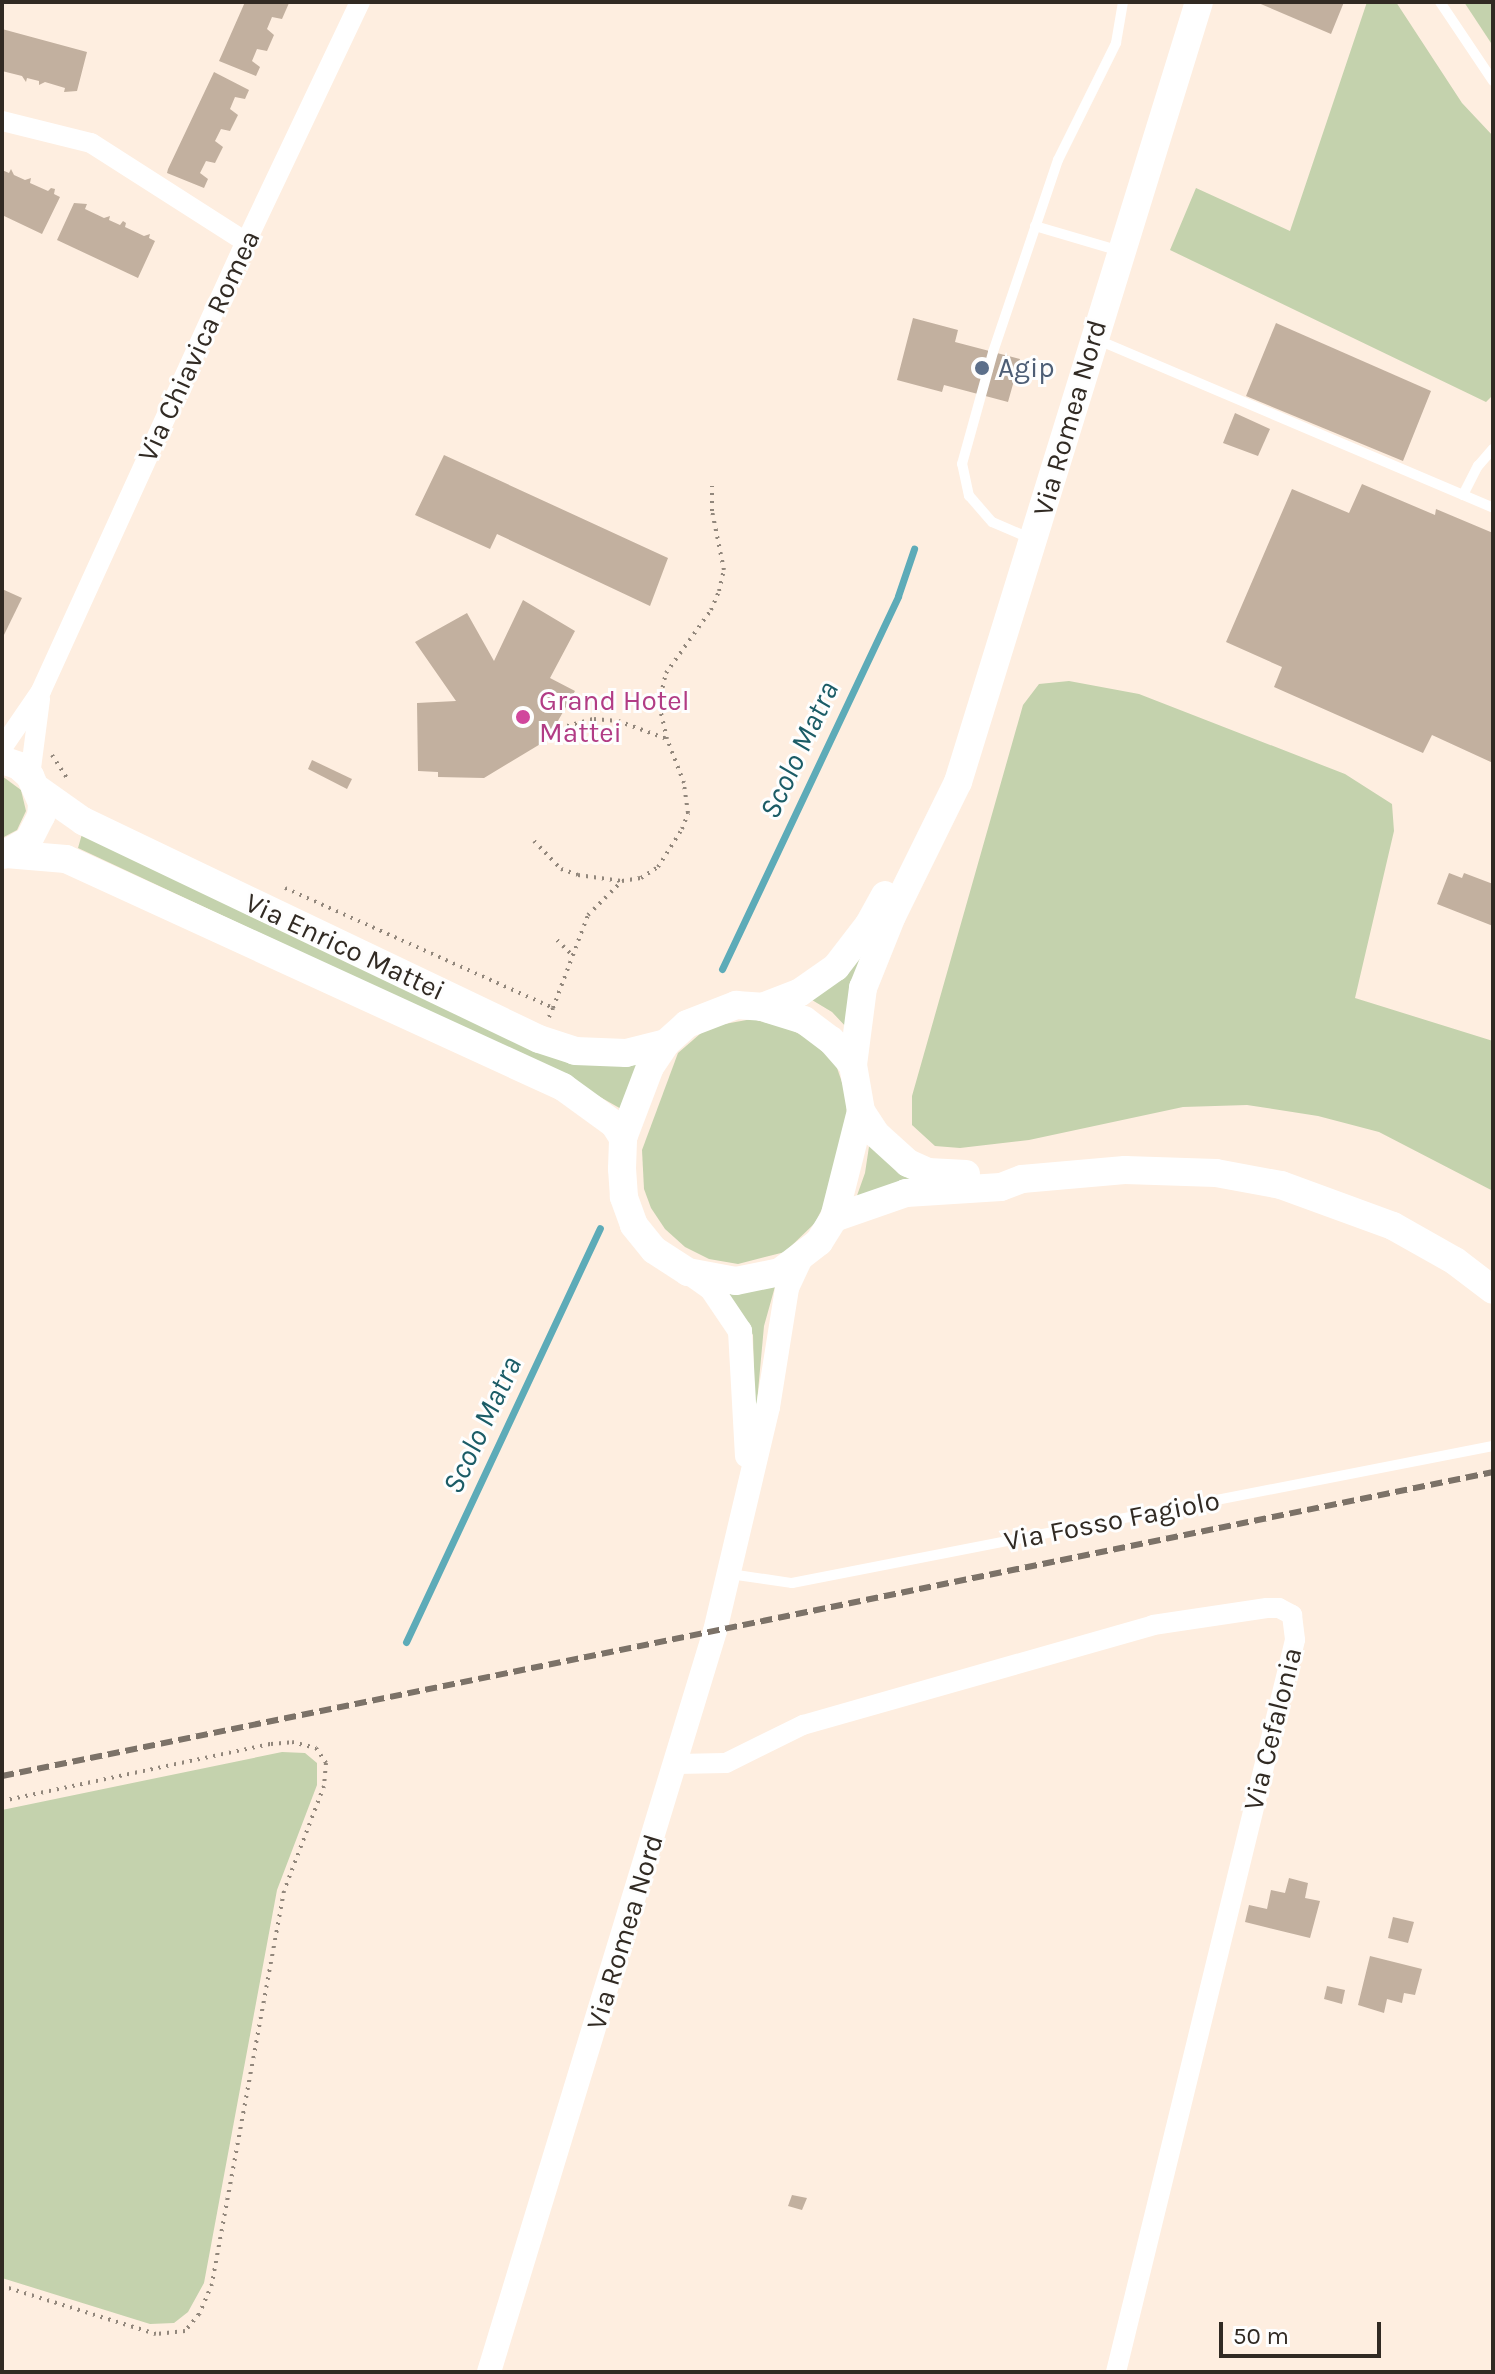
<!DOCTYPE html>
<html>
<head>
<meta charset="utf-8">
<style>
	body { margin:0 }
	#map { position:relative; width:1495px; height:2374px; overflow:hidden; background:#feeee0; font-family:Karla,sans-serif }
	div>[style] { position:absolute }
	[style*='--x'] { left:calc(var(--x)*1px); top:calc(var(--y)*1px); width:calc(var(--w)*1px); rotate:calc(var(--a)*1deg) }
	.green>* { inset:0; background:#c4d2ad }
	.stream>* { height:7px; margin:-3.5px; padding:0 3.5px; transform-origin:3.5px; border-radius:3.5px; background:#5dabb8 }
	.building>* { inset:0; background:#c2b09f }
	.path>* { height:4px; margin-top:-2px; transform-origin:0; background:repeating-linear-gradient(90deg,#92877c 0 2px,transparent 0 8px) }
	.service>* { height:10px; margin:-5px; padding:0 5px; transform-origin:5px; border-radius:5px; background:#fff }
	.minor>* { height:20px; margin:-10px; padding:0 10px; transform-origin:10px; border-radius:10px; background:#fff }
	.tertiary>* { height:24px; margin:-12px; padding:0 12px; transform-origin:12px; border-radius:12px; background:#fff }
	.secondary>* { height:28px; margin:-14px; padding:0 14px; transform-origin:14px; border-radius:14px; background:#fff }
	.rail>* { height:6px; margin-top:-3px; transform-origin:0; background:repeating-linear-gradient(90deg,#7c7268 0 12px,transparent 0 18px) }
	.dots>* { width:22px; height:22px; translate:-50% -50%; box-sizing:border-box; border:4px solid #fefefe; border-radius:50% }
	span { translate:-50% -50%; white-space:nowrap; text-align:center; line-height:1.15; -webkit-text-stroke:6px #fefefe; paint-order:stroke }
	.street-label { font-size:28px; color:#312a23 }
	.service-label { font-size:28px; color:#4e5e75 }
	.left { translate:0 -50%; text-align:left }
	.hotel-label { font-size:28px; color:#b23c85 }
	.water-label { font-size:30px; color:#1b5c66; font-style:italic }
	.frame { position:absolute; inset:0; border:4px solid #312a23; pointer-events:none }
	.scale { position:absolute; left:1219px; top:2322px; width:162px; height:36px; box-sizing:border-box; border:4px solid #312a23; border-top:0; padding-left:10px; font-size:24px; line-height:28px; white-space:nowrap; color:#312a23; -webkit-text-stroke:6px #fefefe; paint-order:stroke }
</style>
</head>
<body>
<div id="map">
	<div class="green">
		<div style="clip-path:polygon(1367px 2px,1396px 2px,1462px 103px,1493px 136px,1493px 395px,1486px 402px,1170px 250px,1196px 188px,1290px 231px)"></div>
		<div style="clip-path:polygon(1464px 2px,1493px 2px,1493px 46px)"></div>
		<div style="clip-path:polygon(1069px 681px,1139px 694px,1345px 774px,1392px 804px,1394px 831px,1355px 998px,1493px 1041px,1493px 1191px,1379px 1132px,1318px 1116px,1247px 1105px,1183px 1107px,1029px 1140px,960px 1148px,935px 1146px,912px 1125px,912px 1096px,1023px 705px,1039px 684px)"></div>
		<div style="clip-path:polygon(2px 776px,21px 790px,26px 811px,17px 830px,2px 838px)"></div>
		<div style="clip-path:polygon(82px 834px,545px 1050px,644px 1053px,623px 1110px,549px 1068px,78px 848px)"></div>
		<div style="clip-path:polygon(876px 935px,848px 1029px,832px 1012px,812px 1000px,846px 976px)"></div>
		<div style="clip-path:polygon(752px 1019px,788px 1028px,814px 1042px,836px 1065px,845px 1091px,848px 1122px,829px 1195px,815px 1223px,785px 1252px,738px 1264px,709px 1259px,685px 1247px,665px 1229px,651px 1208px,644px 1189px,642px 1150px,678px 1053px,708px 1027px)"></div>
		<div style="clip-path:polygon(870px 1140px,927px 1183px,854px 1204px,865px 1173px)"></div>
		<div style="clip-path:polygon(776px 1283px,764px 1326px,755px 1424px,753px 1335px,724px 1291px)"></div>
		<div style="clip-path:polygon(282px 1752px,305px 1753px,317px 1763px,317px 1785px,277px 1890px,204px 2283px,188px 2312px,174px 2323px,150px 2324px,2px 2278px,2px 1810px)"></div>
	</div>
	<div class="stream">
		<div style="--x:722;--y:969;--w:412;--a:-64.7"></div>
		<div style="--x:898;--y:596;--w:50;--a:-71.2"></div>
		<div style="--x:406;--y:1642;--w:457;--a:-64.9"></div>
	</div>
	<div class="building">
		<div style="clip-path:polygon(245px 2px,289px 3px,282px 19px,272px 17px,267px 29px,274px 35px,267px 51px,257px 49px,252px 61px,260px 67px,256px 76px,219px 61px)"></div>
		<div style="clip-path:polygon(1256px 2px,1344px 2px,1331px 34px)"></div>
		<div style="clip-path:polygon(2px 29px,87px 52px,77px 91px,64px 92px,65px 88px,45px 82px,39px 85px,39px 81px,27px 78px,26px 82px,22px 76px,2px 71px)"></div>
		<div style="clip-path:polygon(214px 72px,249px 90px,245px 99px,235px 97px,230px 109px,238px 115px,230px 131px,221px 129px,215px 141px,223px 147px,215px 163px,206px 161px,200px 173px,208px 179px,204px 188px,167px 173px,168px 169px)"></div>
		<div style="clip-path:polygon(11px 169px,14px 175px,25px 180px,31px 178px,30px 183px,48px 191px,51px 188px,55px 189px,54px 194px,60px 197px,42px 234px,2px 215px,2px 170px,9px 173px)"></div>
		<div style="clip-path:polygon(74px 203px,87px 204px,85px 209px,104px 218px,110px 216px,109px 220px,120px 225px,123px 221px,126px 223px,125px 227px,144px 236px,150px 234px,149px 238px,155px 241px,138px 278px,57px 240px)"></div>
		<div style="clip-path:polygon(913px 318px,958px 330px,955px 342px,1020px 359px,1008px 402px,944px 385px,942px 392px,897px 380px)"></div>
		<div style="clip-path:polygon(1276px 323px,1431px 391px,1403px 461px,1246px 396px)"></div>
		<div style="clip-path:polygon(1235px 413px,1270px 429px,1258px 456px,1223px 443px)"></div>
		<div style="clip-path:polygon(444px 455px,668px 558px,650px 606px,497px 534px,490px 549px,415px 515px)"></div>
		<div style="clip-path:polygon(1362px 484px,1435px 515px,1436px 509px,1493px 533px,1493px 763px,1432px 735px,1423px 753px,1274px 687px,1282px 667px,1226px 642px,1292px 489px,1349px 513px)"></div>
		<div style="clip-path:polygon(2px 589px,22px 598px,2px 639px)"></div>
		<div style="clip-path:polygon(523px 600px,575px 631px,550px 678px,575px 691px,547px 740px,484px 778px,438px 777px,438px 772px,418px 771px,417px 703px,456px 701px,415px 642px,467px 613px,494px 661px)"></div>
		<div style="clip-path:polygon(312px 760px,352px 779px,347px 789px,308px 769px)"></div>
		<div style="clip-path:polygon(1449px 873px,1462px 878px,1464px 873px,1493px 884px,1493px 926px,1437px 904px)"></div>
		<div style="clip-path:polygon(1289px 1878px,1308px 1883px,1305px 1898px,1320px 1901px,1310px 1938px,1245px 1922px,1249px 1905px,1267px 1909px,1271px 1890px,1285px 1893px)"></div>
		<div style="clip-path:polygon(1393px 1917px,1414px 1922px,1408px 1943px,1388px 1938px)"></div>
		<div style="clip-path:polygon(1370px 1956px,1422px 1969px,1415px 1995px,1404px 1993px,1402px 2003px,1387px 1999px,1384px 2013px,1358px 2005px)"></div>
		<div style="clip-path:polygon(1327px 1986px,1345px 1990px,1342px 2004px,1324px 1999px)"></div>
		<div style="clip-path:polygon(792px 2195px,807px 2198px,802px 2210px,788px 2206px)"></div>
	</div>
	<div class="path">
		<div style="--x:567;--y:726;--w:28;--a:-15"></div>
		<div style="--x:594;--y:719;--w:24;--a:5"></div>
		<div style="--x:618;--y:721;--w:52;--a:20.2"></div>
		<div style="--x:52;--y:755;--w:27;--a:57"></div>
		<div style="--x:534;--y:841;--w:39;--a:46"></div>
		<div style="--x:561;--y:869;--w:18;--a:19"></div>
		<div style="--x:578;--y:875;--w:44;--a:7.8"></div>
		<div style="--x:622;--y:881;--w:19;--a:-9"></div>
		<div style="--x:641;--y:878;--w:20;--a:-33"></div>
		<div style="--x:658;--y:867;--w:45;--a:-57.7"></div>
		<div style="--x:682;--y:829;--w:17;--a:-69"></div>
		<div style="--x:688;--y:813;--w:30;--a:-98"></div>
		<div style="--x:684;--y:783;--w:47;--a:-111.1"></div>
		<div style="--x:667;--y:739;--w:37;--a:-103"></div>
		<div style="--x:659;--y:703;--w:31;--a:-77"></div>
		<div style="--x:666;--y:673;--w:77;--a:-54.5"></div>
		<div style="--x:711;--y:610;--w:21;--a:-67"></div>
		<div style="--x:719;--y:591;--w:22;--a:-77"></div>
		<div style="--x:724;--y:570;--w:60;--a:-101.5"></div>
		<div style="--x:712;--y:511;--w:25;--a:-90"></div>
		<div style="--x:285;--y:888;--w:294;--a:24.1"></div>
		<div style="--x:553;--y:1008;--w:10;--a:114"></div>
		<div style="--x:557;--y:940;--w:20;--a:45"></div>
		<div style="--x:553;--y:1008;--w:99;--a:-69.4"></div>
		<div style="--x:588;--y:915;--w:48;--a:-45"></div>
		<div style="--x:2;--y:1801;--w:275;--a:-12"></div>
		<div style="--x:271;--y:1744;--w:21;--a:-5"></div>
		<div style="--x:292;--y:1742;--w:25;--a:14"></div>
		<div style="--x:316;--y:1748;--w:18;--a:56"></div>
		<div style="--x:326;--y:1763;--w:23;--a:95"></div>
		<div style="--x:324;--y:1786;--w:112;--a:110.9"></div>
		<div style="--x:284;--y:1891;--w:400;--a:100.4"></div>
		<div style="--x:212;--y:2284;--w:33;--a:113"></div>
		<div style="--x:199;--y:2314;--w:22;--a:129"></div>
		<div style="--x:185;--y:2331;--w:29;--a:174"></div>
		<div style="--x:156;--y:2334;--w:161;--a:-162.7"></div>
	</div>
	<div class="service">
		<div style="--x:1440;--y:2;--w:95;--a:56.1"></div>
		<div style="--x:1035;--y:226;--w:89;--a:16.4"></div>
		<div style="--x:1098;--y:340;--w:429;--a:23"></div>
		<div style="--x:1463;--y:495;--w:33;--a:-63"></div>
		<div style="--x:1478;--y:466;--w:23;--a:-49"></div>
		<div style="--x:1032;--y:539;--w:43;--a:-157"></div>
		<div style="--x:992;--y:522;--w:35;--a:-131"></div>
		<div style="--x:969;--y:496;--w:33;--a:-102"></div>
		<div style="--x:962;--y:464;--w:116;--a:-74.5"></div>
		<div style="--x:993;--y:352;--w:203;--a:-71.3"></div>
		<div style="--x:1058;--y:160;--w:131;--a:-63.6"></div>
		<div style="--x:1116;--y:43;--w:42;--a:-80.3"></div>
		<div style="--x:730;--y:1574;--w:63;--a:8.3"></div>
		<div style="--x:792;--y:1583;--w:714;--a:-11.06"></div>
	</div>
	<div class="minor">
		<div style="--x:2;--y:121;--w:92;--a:13.9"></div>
		<div style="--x:91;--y:143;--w:184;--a:32.6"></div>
		<div style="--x:2;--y:748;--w:69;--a:-55.6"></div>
		<div style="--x:41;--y:691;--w:494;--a:-65.5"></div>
		<div style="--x:246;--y:242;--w:266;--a:-64.6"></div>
		<div style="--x:30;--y:776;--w:78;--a:-82.6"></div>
		<div style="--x:677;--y:1764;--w:49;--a:-1.2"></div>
		<div style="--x:726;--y:1763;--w:86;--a:-26.3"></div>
		<div style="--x:803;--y:1725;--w:364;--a:-15.9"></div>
		<div style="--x:1153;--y:1625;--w:115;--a:-8.5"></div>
		<div style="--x:1267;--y:1608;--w:12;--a:0"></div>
		<div style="--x:1279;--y:1608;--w:15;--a:28"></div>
		<div style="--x:1292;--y:1615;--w:25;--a:83"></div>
		<div style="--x:1295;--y:1640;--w:754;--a:103.74"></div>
	</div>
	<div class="tertiary">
		<div style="--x:688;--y:1272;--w:28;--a:35"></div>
		<div style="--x:711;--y:1288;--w:52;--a:56"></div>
		<div style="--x:740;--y:1331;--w:125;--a:86.8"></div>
		<div style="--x:489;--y:2372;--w:775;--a:-73.04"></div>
		<div style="--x:715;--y:1631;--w:230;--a:-76.7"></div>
		<div style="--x:768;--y:1407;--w:121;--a:-80.9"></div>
		<div style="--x:787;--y:1288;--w:33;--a:-65"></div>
	</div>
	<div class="secondary">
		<div style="--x:2;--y:760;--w:18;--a:19"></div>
		<div style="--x:19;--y:766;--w:15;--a:42"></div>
		<div style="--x:30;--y:776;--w:30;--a:66"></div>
		<div style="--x:42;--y:803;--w:13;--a:94"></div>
		<div style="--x:41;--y:816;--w:27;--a:117"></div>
		<div style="--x:29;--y:840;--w:30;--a:150"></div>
		<div style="--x:39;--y:790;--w:54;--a:35.2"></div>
		<div style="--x:83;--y:821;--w:505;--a:25.55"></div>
		<div style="--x:539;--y:1039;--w:38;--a:18"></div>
		<div style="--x:575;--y:1051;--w:51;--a:2.2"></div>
		<div style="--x:626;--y:1053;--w:41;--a:-14"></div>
		<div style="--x:6;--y:854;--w:60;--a:4.8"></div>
		<div style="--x:66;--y:859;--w:547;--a:24.64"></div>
		<div style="--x:563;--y:1087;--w:63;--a:36"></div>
		<div style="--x:614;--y:1124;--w:17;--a:57"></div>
		<div style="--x:736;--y:1005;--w:26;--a:4"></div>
		<div style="--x:762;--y:1007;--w:44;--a:17.2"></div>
		<div style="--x:804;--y:1020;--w:34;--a:37"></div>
		<div style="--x:831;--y:1040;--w:33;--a:49"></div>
		<div style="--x:853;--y:1065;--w:47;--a:80.1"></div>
		<div style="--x:861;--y:1111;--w:110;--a:104.2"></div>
		<div style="--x:834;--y:1218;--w:28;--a:122"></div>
		<div style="--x:819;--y:1242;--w:49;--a:142.4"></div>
		<div style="--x:780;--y:1272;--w:45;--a:168.4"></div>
		<div style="--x:736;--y:1281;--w:49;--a:-169.4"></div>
		<div style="--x:688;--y:1272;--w:40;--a:-147.1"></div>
		<div style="--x:654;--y:1250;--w:32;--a:-129"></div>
		<div style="--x:634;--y:1225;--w:30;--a:-110"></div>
		<div style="--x:624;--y:1197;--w:28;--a:-94"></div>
		<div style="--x:622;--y:1169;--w:31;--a:-88"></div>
		<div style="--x:623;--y:1138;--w:76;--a:-69.2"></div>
		<div style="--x:650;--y:1067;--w:29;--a:-56"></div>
		<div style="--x:666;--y:1043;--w:28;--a:-42"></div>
		<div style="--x:687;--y:1024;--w:53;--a:-21.2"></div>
		<div style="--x:762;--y:1007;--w:40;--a:-21"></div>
		<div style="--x:799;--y:993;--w:45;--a:-35.1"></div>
		<div style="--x:836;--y:967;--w:54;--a:-52.5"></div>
		<div style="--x:869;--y:924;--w:33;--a:-61"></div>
		<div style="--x:853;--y:1065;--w:78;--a:-82.6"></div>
		<div style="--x:863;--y:988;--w:78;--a:-68.1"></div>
		<div style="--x:892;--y:916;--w:149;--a:-63.8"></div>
		<div style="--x:958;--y:782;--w:816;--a:-72.83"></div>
		<div style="--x:861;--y:1111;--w:27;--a:57"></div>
		<div style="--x:876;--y:1134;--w:43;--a:42.2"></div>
		<div style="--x:908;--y:1163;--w:22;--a:24"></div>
		<div style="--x:928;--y:1172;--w:38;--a:3"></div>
		<div style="--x:834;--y:1218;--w:76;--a:-19.1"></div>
		<div style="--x:906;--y:1193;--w:95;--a:-3.6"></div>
		<div style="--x:1001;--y:1187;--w:22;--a:-21"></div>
		<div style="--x:1022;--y:1179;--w:103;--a:-5"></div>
		<div style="--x:1125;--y:1170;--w:91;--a:1.9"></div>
		<div style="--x:1216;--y:1173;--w:66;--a:10.5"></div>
		<div style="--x:1281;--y:1185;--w:119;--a:20.1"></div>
		<div style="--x:1393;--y:1226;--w:71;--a:29.4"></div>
		<div style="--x:1455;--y:1261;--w:48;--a:37.3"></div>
	</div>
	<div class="rail">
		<div style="--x:2;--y:1776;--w:1522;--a:-11.52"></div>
	</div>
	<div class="dots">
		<div style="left:982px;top:368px;background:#5c6f8a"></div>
		<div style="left:523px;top:717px;background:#d1479c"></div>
	</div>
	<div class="street-label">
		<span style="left:199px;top:346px;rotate:-65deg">Via Chiavica Romea</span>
		<span style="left:1070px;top:418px;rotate:-74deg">Via Romea Nord</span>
		<span style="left:345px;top:947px;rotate:25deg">Via Enrico Mattei</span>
		<span style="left:1112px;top:1521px;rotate:-11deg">Via Fosso Fagiolo</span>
		<span style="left:1273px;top:1729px;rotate:-76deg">Via Cefalonia</span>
		<span style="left:625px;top:1932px;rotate:-73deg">Via Romea Nord</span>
	</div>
	<div class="service-label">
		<span class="left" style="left:998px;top:368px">Agip</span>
	</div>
	<div class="hotel-label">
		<span class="left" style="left:539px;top:717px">Grand Hotel<br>Mattei</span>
	</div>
	<div class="water-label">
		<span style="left:799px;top:750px;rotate:-65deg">Scolo Matra</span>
		<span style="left:482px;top:1425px;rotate:-65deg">Scolo Matra</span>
	</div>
	<div class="frame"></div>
	<div class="scale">50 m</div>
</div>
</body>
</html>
